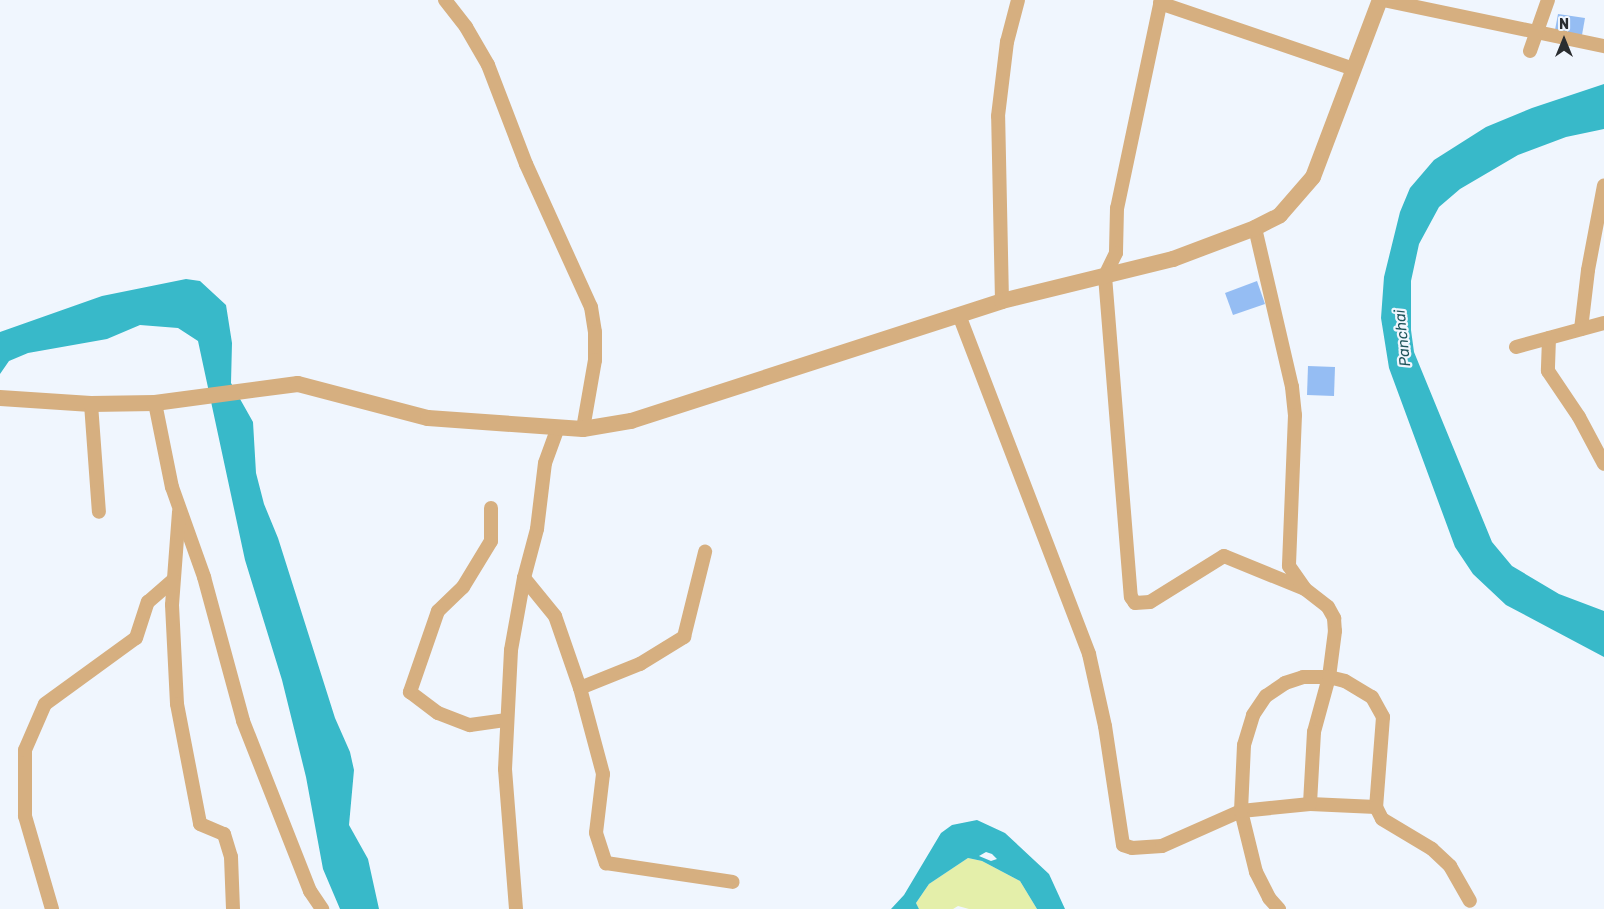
<!DOCTYPE html>
<html>
<head>
<meta charset="utf-8">
<style>
	body { margin:0 }
	#map { position:relative; width:1604px; height:909px; overflow:hidden; background:#f0f6fe; font-family:Rubik,sans-serif }
	div>[style] { position:absolute }
	[style*='--x'] { left:calc(var(--x)*1px); top:calc(var(--y)*1px); width:calc(var(--w)*1px); rotate:calc(var(--a)*1deg) }
	.green>* { inset:0; background:#e4efaa }
	.water>* { inset:0; background:#38b9c9 }
	.building>* { inset:0; background:#95bdf3 }
	.minor>* { height:14px; margin:-7px; padding:0 7px; transform-origin:7px; border-radius:7px; background:#d6af80 }
	.tertiary>* { height:16px; margin:-8px; padding:0 8px; transform-origin:8px; border-radius:8px; background:#d6af80 }
	span { translate:-50% -50%; white-space:nowrap; text-align:center; line-height:1.15; -webkit-text-stroke:4.5px #f0f6fe; paint-order:stroke }
	.water-label { font-size:15px; color:#1f545b; font-style:italic }
	.north { position:absolute; left:1539px; top:15px; width:50px; height:50px; -webkit-text-stroke:4px #f0f6fe; paint-order:stroke; rotate:0deg; font-size:14px; font-weight:700; line-height:20px; text-align:center; color:#2a2d30 }
	.north::after { content:''; display:block; margin:auto; width:18px; height:22px; background:#2a2d30; clip-path:polygon(50% 0,100% 100%,50% 72%,0 100%) }
</style>
</head>
<body>
<div id="map">
	<div class="green">
		<div style="clip-path:polygon(968px 858px,982px 861px,1020px 881px,1037px 909px,969px 909px,958px 906px,953px 909px,919px 909px,916px 903px,929px 884px)"></div>
	</div>
	<div class="water">
		<div style="clip-path:polygon(1604px 84px,1604px 129px,1566px 137px,1518px 155px,1460px 189px,1439px 207px,1419px 244px,1411px 281px,1411px 330px,1414px 352px,1492px 542px,1512px 566px,1559px 594px,1604px 611px,1604px 657px,1506px 605px,1473px 574px,1455px 547px,1389px 368px,1381px 318px,1384px 277px,1400px 212px,1410px 188px,1434px 160px,1486px 127px,1532px 108px)"></div>
		<div style="clip-path:polygon(186px 279px,200px 281px,226px 305px,232px 343px,231px 383px,253px 422px,256px 473px,264px 504px,278px 538px,335px 718px,350px 752px,354px 770px,349px 825px,368px 859px,379px 909px,340px 909px,323px 869px,306px 777px,282px 680px,245px 560px,198px 341px,178px 328px,140px 325px,107px 339px,28px 353px,9px 361px,0 374px,0 332px,102px 296px)"></div>
		<div style="clip-path:polygon(evenodd,977px 820px,1005px 833px,1049px 874px,1065px 909px,1037px 909px,1020px 881px,982px 861px,968px 858px,929px 884px,916px 903px,919px 909px,891px 909px,904px 895px,941px 833px,952px 825px,977px 820px,986px 852px,992px 854px,997px 859px,991px 861px,979px 856px,986px 852px)"></div>
	</div>
	<div class="building">
		<div style="clip-path:polygon(1558px 14px,1585px 18px,1582px 35px,1555px 30px)"></div>
		<div style="clip-path:polygon(1257px 281px,1265px 304px,1233px 315px,1225px 293px)"></div>
		<div style="clip-path:polygon(1308px 366px,1335px 367px,1334px 396px,1307px 395px)"></div>
	</div>
	<div class="minor">
		<div style="--x:445;--y:0;--w:34;--a:52"></div>
		<div style="--x:466;--y:27;--w:44;--a:59.9"></div>
		<div style="--x:488;--y:65;--w:106;--a:69"></div>
		<div style="--x:526;--y:164;--w:157;--a:65.6"></div>
		<div style="--x:591;--y:307;--w:25;--a:81"></div>
		<div style="--x:595;--y:332;--w:28;--a:90"></div>
		<div style="--x:595;--y:360;--w:70;--a:99.9"></div>
		<div style="--x:1161;--y:0;--w:213;--a:101.9"></div>
		<div style="--x:1117;--y:208;--w:45;--a:91.3"></div>
		<div style="--x:1116;--y:253;--w:25;--a:116"></div>
		<div style="--x:1105;--y:276;--w:322;--a:85.4"></div>
		<div style="--x:1131;--y:597;--w:7;--a:56"></div>
		<div style="--x:1135;--y:603;--w:15;--a:-4"></div>
		<div style="--x:1150;--y:602;--w:87;--a:-31.9"></div>
		<div style="--x:1224;--y:556;--w:87;--a:22.2"></div>
		<div style="--x:1383;--y:0;--w:226;--a:11.8"></div>
		<div style="--x:1160;--y:3;--w:205;--a:18.8"></div>
		<div style="--x:1530;--y:51;--w:54;--a:-70.6"></div>
		<div style="--x:1255;--y:228;--w:163;--a:76.9"></div>
		<div style="--x:1292;--y:387;--w:28;--a:84"></div>
		<div style="--x:1295;--y:415;--w:151;--a:92.3"></div>
		<div style="--x:1289;--y:566;--w:28;--a:55"></div>
		<div style="--x:1305;--y:589;--w:29;--a:38"></div>
		<div style="--x:1328;--y:607;--w:13;--a:61"></div>
		<div style="--x:1334;--y:618;--w:13;--a:86"></div>
		<div style="--x:1335;--y:631;--w:46;--a:97.4"></div>
		<div style="--x:1329;--y:677;--w:57;--a:105.3"></div>
		<div style="--x:1314;--y:732;--w:72;--a:93.2"></div>
		<div style="--x:1002;--y:301;--w:185;--a:-91.2"></div>
		<div style="--x:998;--y:116;--w:75;--a:-83.1"></div>
		<div style="--x:1007;--y:42;--w:43;--a:-75.3"></div>
		<div style="--x:959;--y:315;--w:363;--a:69"></div>
		<div style="--x:1089;--y:654;--w:74;--a:77.5"></div>
		<div style="--x:1105;--y:726;--w:120;--a:81.4"></div>
		<div style="--x:1123;--y:845;--w:9;--a:18"></div>
		<div style="--x:1132;--y:848;--w:30;--a:-4"></div>
		<div style="--x:1162;--y:846;--w:86;--a:-23.9"></div>
		<div style="--x:1241;--y:811;--w:63;--a:76.2"></div>
		<div style="--x:1256;--y:872;--w:29;--a:63"></div>
		<div style="--x:1269;--y:898;--w:15;--a:48"></div>
		<div style="--x:1581;--y:329;--w:59;--a:-83.2"></div>
		<div style="--x:1588;--y:270;--w:86;--a:-79.3"></div>
		<div style="--x:1549;--y:338;--w:33;--a:92"></div>
		<div style="--x:1548;--y:371;--w:55;--a:56"></div>
		<div style="--x:1579;--y:417;--w:53;--a:62"></div>
		<div style="--x:1516;--y:347;--w:91;--a:-15.3"></div>
		<div style="--x:155;--y:403;--w:86;--a:78.6"></div>
		<div style="--x:172;--y:487;--w:96;--a:70.4"></div>
		<div style="--x:204;--y:577;--w:149;--a:74.8"></div>
		<div style="--x:243;--y:721;--w:183;--a:68.5"></div>
		<div style="--x:310;--y:891;--w:22;--a:56"></div>
		<div style="--x:91;--y:404;--w:108;--a:85.8"></div>
		<div style="--x:491;--y:508;--w:33;--a:90"></div>
		<div style="--x:491;--y:541;--w:54;--a:121.3"></div>
		<div style="--x:463;--y:587;--w:35;--a:136"></div>
		<div style="--x:438;--y:611;--w:86;--a:109.1"></div>
		<div style="--x:410;--y:692;--w:35;--a:37"></div>
		<div style="--x:438;--y:713;--w:34;--a:21"></div>
		<div style="--x:470;--y:725;--w:37;--a:-8"></div>
		<div style="--x:179;--y:512;--w:93;--a:94.3"></div>
		<div style="--x:172;--y:605;--w:99;--a:87.1"></div>
		<div style="--x:177;--y:704;--w:122;--a:79.1"></div>
		<div style="--x:200;--y:824;--w:26;--a:23"></div>
		<div style="--x:224;--y:834;--w:24;--a:73"></div>
		<div style="--x:231;--y:857;--w:52;--a:87.8"></div>
		<div style="--x:524;--y:578;--w:49;--a:50.8"></div>
		<div style="--x:555;--y:616;--w:76;--a:70.9"></div>
		<div style="--x:580;--y:688;--w:89;--a:75"></div>
		<div style="--x:603;--y:774;--w:59;--a:96.8"></div>
		<div style="--x:596;--y:833;--w:32;--a:72"></div>
		<div style="--x:606;--y:863;--w:128;--a:8.5"></div>
		<div style="--x:580;--y:688;--w:65;--a:-21.8"></div>
		<div style="--x:640;--y:664;--w:52;--a:-31.5"></div>
		<div style="--x:684;--y:637;--w:88;--a:-76.1"></div>
		<div style="--x:1376;--y:807;--w:66;--a:-177.4"></div>
		<div style="--x:1310;--y:804;--w:69;--a:174.2"></div>
		<div style="--x:1241;--y:811;--w:66;--a:-87.4"></div>
		<div style="--x:1244;--y:745;--w:31;--a:-73"></div>
		<div style="--x:1253;--y:715;--w:23;--a:-56"></div>
		<div style="--x:1266;--y:696;--w:23;--a:-34"></div>
		<div style="--x:1285;--y:683;--w:19;--a:-18"></div>
		<div style="--x:1303;--y:677;--w:26;--a:0"></div>
		<div style="--x:1329;--y:677;--w:16;--a:14"></div>
		<div style="--x:1345;--y:681;--w:31;--a:31"></div>
		<div style="--x:1372;--y:697;--w:23;--a:61"></div>
		<div style="--x:1383;--y:717;--w:90;--a:94.4"></div>
		<div style="--x:1376;--y:807;--w:13;--a:63"></div>
		<div style="--x:1382;--y:819;--w:58;--a:31"></div>
		<div style="--x:1432;--y:849;--w:25;--a:43"></div>
		<div style="--x:1450;--y:866;--w:40;--a:60.3"></div>
		<div style="--x:52;--y:909;--w:97;--a:-106.2"></div>
		<div style="--x:25;--y:816;--w:66;--a:-90"></div>
		<div style="--x:25;--y:750;--w:50;--a:-66.5"></div>
		<div style="--x:45;--y:704;--w:112;--a:-36"></div>
		<div style="--x:136;--y:638;--w:38;--a:-72"></div>
		<div style="--x:148;--y:602;--w:33;--a:-41"></div>
		<div style="--x:516;--y:909;--w:140;--a:-94.5"></div>
		<div style="--x:505;--y:769;--w:119;--a:-87.1"></div>
		<div style="--x:511;--y:650;--w:73;--a:-79.8"></div>
		<div style="--x:524;--y:578;--w:51;--a:-75.1"></div>
		<div style="--x:537;--y:529;--w:66;--a:-83.1"></div>
		<div style="--x:545;--y:463;--w:37;--a:-70"></div>
	</div>
	<div class="tertiary">
		<div style="--x:0;--y:398;--w:91;--a:3.8"></div>
		<div style="--x:91;--y:404;--w:64;--a:-0.9"></div>
		<div style="--x:155;--y:403;--w:144;--a:-7.6"></div>
		<div style="--x:298;--y:384;--w:134;--a:14.7"></div>
		<div style="--x:428;--y:418;--w:155;--a:4.1"></div>
		<div style="--x:583;--y:429;--w:49;--a:-9.5"></div>
		<div style="--x:631;--y:421;--w:390;--a:-17.9"></div>
		<div style="--x:1002;--y:301;--w:176;--a:-13.8"></div>
		<div style="--x:1173;--y:259;--w:88;--a:-20.7"></div>
		<div style="--x:1255;--y:228;--w:28;--a:-27"></div>
		<div style="--x:1280;--y:215;--w:50;--a:-49"></div>
		<div style="--x:1313;--y:177;--w:189;--a:-69.3"></div>
	</div>
	<div class="water-label">
		<span style="left:1403px;top:338px;rotate:-96deg">Panchai</span>
	</div>
	<div class="north">N</div>
</div>
</body>
</html>
